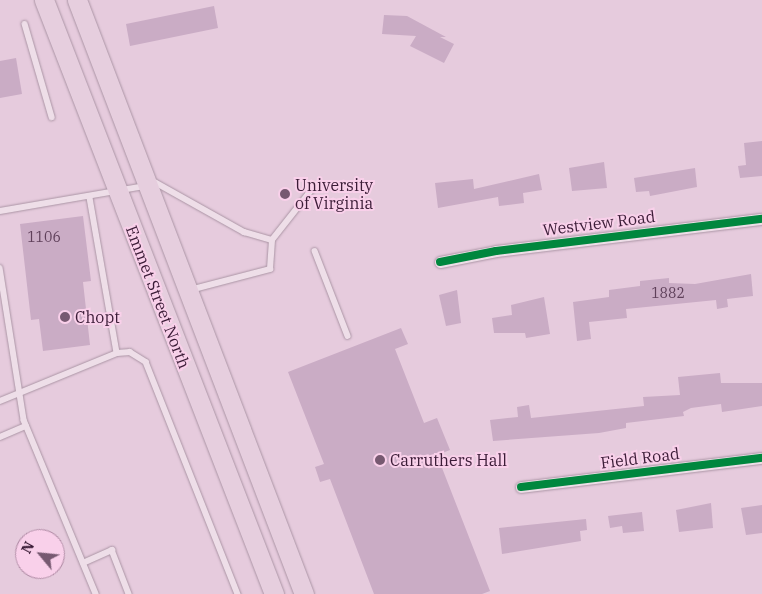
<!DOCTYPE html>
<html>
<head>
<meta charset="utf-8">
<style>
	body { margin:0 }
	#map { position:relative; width:762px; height:594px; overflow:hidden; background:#e6cbdd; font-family:"IBM Plex Serif",serif }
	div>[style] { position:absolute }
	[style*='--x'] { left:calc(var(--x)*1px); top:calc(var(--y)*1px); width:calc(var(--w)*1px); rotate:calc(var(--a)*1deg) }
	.building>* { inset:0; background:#caacc5 }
	.roads { filter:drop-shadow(0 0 1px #ab95a5) drop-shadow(0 0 1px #ab95a5) }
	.service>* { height:5.5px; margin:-2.75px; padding:0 2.75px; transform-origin:2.75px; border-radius:2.75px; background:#eedee8 }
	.minor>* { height:11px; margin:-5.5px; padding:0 5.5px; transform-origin:5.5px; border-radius:5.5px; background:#eedee8 }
	.primary>* { height:19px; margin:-9.5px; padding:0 9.5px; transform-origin:9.5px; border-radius:9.5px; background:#e6cede }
	.cycleway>* { height:8px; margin:-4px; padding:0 4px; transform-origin:4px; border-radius:4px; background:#00873e }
	.dots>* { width:14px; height:14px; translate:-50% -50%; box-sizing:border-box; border:2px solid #f9d0ea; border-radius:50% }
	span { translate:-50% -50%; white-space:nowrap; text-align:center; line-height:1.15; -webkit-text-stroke:4px #f9d0ea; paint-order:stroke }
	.number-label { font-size:14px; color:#5f405a }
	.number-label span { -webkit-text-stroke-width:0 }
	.poi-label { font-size:16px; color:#3b1c37 }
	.left { translate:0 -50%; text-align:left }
	.street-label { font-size:16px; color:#3b1c37 }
	.north { position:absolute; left:15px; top:529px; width:50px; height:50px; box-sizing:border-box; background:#f9d0ea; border:1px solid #ad88a2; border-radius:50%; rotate:298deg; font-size:14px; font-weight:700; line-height:20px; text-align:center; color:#3b1c37 }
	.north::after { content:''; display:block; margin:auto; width:18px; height:22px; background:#775971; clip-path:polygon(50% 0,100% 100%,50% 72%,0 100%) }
</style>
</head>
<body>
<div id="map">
	<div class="building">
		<div style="clip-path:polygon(214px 6px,218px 28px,130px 46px,126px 24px)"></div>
		<div style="clip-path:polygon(384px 15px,407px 16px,446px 37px,440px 37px,454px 44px,444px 63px,410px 46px,416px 36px,382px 34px)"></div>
		<div style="clip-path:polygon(16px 58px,22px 94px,0 98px,0 61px)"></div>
		<div style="clip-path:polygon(762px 141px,762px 176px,740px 178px,738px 166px,746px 165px,744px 143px)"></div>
		<div style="clip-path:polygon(604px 162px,607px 188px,572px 191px,569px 168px)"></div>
		<div style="clip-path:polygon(695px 168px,697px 187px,650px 196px,649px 191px,636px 192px,634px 178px)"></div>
		<div style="clip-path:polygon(539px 174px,542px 190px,523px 193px,524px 203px,499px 206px,498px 197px,438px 208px,435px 183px,473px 179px,474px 189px)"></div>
		<div style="clip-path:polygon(83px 216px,91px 281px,83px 282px,90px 345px,43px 351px,39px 319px,31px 320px,20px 224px)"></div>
		<div style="clip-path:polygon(751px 274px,753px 296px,727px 299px,728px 307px,717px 309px,716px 300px,626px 309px,627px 318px,589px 322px,591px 339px,577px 341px,573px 302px,609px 297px,609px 290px,640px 286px,640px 281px,669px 278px,669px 283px,695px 284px)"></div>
		<div style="clip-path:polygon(457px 290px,461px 323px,446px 326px,439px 295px)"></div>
		<div style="clip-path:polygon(544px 297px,550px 334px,526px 338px,525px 333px,494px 333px,492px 318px,512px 315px,511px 305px)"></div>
		<div style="clip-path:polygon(401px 328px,408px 344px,395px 349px,424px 423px,437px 418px,450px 450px,437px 455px,490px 591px,482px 594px,374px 594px,330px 479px,320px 482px,315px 467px,324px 464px,288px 372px)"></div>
		<div style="clip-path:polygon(720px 373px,721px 383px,762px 383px,762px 406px,722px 412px,721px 404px,691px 408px,683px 412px,684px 416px,626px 423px,626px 428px,599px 433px,493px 441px,490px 420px,518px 417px,517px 407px,529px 405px,531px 418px,644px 406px,643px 397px,680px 395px,678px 377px)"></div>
		<div style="clip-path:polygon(711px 503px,713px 528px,679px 532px,676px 510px)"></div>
		<div style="clip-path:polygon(762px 505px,762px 533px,746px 535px,741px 508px)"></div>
		<div style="clip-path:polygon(642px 512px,644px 531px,623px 533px,622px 526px,610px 528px,608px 516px)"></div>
		<div style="clip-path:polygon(586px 519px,587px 530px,580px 531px,581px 541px,502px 554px,499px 528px)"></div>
	</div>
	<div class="roads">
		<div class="service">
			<div style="--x:25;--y:24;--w:97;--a:73.8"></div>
			<div style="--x:151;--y:180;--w:107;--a:29.2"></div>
			<div style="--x:244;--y:232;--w:29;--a:16"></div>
			<div style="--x:90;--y:198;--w:157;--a:80.1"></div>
			<div style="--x:0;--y:211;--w:146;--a:-9.8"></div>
			<div style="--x:315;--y:251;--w:91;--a:68.8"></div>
			<div style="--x:0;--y:268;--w:154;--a:81"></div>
			<div style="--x:24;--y:420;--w:188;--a:67.5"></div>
			<div style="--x:190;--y:290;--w:83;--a:-14.7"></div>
			<div style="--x:270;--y:269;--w:29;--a:-86"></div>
			<div style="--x:272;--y:240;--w:66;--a:-51.7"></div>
			<div style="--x:0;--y:401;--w:126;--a:-22.3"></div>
			<div style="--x:117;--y:353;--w:13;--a:-4"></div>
			<div style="--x:130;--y:352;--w:19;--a:32"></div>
			<div style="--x:146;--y:362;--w:250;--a:68.4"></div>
			<div style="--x:0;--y:437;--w:28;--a:-23"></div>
			<div style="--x:83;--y:563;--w:32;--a:-24"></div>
			<div style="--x:112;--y:550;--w:47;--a:68.9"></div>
		</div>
		<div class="minor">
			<div style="--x:440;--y:262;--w:57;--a:-11.1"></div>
			<div style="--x:496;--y:251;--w:268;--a:-6.9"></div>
			<div style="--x:521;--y:487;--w:243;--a:-6.9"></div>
		</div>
		<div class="primary">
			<div style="--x:44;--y:0;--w:637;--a:68.83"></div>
			<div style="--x:77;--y:0;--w:636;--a:69.09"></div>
		</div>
	</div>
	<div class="cycleway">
		<div style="--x:440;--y:262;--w:57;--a:-11.1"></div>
		<div style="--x:496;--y:251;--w:268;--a:-6.9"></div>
		<div style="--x:521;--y:487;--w:243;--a:-6.9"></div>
	</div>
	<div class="dots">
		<div style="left:285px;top:194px;background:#775971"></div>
		<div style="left:65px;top:317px;background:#775971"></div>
		<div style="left:380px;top:460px;background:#775971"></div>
	</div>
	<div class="number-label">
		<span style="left:44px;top:237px">1106</span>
		<span style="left:668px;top:293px">1882</span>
	</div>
	<div class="poi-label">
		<span class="left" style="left:295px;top:194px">University<br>of Virginia</span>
		<span class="left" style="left:75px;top:317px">Chopt</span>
		<span class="left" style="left:390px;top:460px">Carruthers Hall</span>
	</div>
	<div class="street-label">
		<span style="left:599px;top:223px;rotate:-7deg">Westview Road</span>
		<span style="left:158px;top:297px;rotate:69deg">Emmet Street North</span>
		<span style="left:640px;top:458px;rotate:-7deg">Field Road</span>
	</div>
	<div class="north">N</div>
</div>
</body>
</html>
